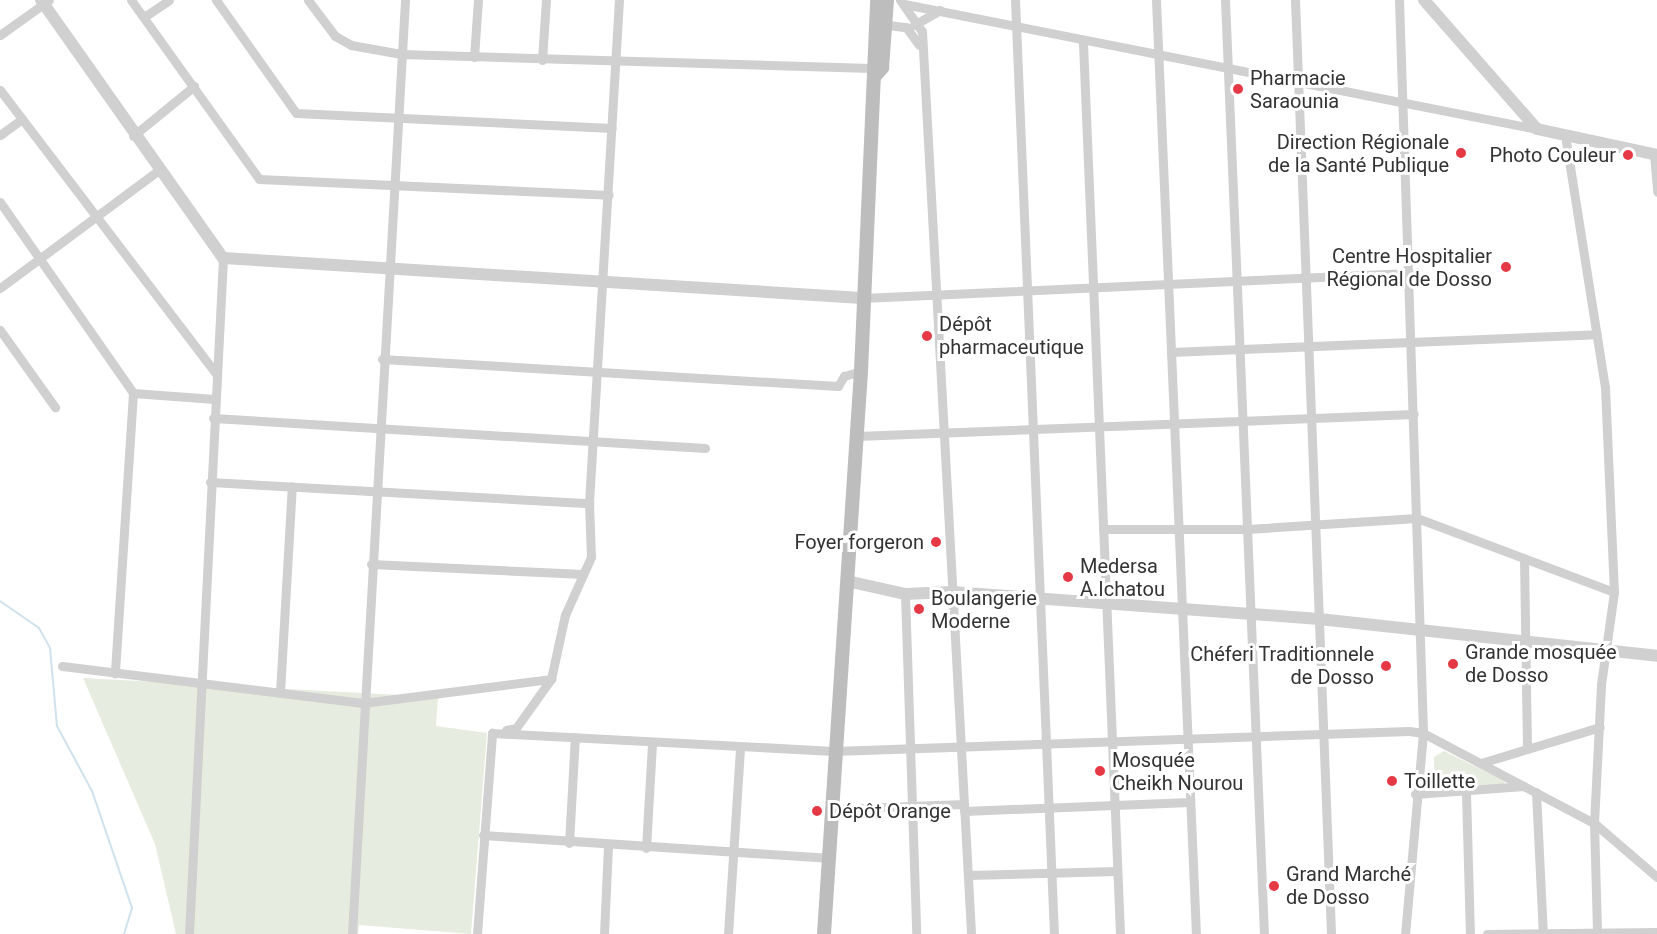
<!DOCTYPE html>
<html>
<head>
<meta charset="utf-8">
<style>
	body { margin:0 }
	#map { position:relative; width:1657px; height:934px; overflow:hidden; background:#fff; font-family:Roboto,sans-serif }
	div>[style] { position:absolute }
	[style*='--x'] { left:calc(var(--x)*1px); top:calc(var(--y)*1px); width:calc(var(--w)*1px); rotate:calc(var(--a)*1deg) }
	.green>* { inset:0; background:#e6ecdf }
	.stream>* { height:2px; margin:-1px; padding:0 1px; transform-origin:1px; border-radius:1px; background:#cfe2ee }
	.minor>* { height:9px; margin:-4.5px; padding:0 4.5px; transform-origin:4.5px; border-radius:4.5px; background:#d0d0d0 }
	.tertiary>* { height:12px; margin:-6px; padding:0 6px; transform-origin:6px; border-radius:6px; background:#d0d0d0 }
	.secondary>* { height:14px; margin:-7px; padding:0 7px; transform-origin:7px; border-radius:7px; background:#bdbdbd }
	.dots>* { width:16px; height:16px; translate:-50% -50%; box-sizing:border-box; border:3px solid #fff; border-radius:50% }
	span { translate:-50% -50%; white-space:nowrap; text-align:center; line-height:1.15; -webkit-text-stroke:6px #fff; paint-order:stroke }
	.poi-label { font-size:20px; color:#333 }
	.left { translate:0 -50%; text-align:left }
	.right { translate:-100% -50%; text-align:right }
</style>
</head>
<body>
<div id="map">
	<div class="green">
		<div style="clip-path:polygon(83px 678px,438px 697px,436px 726px,487px 733px,471px 934px,359px 925px,358px 934px,176px 934px,155px 844px)"></div>
		<div style="clip-path:polygon(1444px 751px,1505px 781px,1504px 785px,1435px 790px,1434px 757px)"></div>
	</div>
	<div class="stream">
		<div style="--x:0;--y:601;--w:47;--a:34.7"></div>
		<div style="--x:39;--y:628;--w:23;--a:61"></div>
		<div style="--x:50;--y:648;--w:78;--a:84.9"></div>
		<div style="--x:57;--y:726;--w:74;--a:61.7"></div>
		<div style="--x:92;--y:791;--w:124;--a:71.1"></div>
		<div style="--x:132;--y:908;--w:27;--a:107"></div>
	</div>
	<div class="minor">
		<div style="--x:131;--y:0;--w:220;--a:54.4"></div>
		<div style="--x:259;--y:179;--w:350;--a:2.6"></div>
		<div style="--x:216;--y:0;--w:138;--a:54.7"></div>
		<div style="--x:296;--y:113;--w:316;--a:2.7"></div>
		<div style="--x:308;--y:0;--w:45;--a:53.1"></div>
		<div style="--x:335;--y:36;--w:18;--a:29"></div>
		<div style="--x:351;--y:45;--w:51;--a:10.2"></div>
		<div style="--x:401;--y:54;--w:479;--a:1.7"></div>
		<div style="--x:900;--y:0;--w:38;--a:55"></div>
		<div style="--x:922;--y:31;--w:904;--a:86.89"></div>
		<div style="--x:1015;--y:0;--w:935;--a:87.61"></div>
		<div style="--x:1156;--y:0;--w:935;--a:87.55"></div>
		<div style="--x:1225;--y:0;--w:935;--a:87.61"></div>
		<div style="--x:1295;--y:0;--w:935;--a:87.79"></div>
		<div style="--x:1399;--y:0;--w:733;--a:88.12"></div>
		<div style="--x:1423;--y:733;--w:202;--a:95.1"></div>
		<div style="--x:904;--y:4;--w:645;--a:11.17"></div>
		<div style="--x:144;--y:17;--w:30;--a:-34"></div>
		<div style="--x:880;--y:24;--w:26;--a:7"></div>
		<div style="--x:906;--y:27;--w:22;--a:54"></div>
		<div style="--x:914;--y:25;--w:30;--a:-30"></div>
		<div style="--x:0;--y:35;--w:60;--a:-35.5"></div>
		<div style="--x:1083;--y:43;--w:892;--a:87.62"></div>
		<div style="--x:474;--y:57;--w:57;--a:-86"></div>
		<div style="--x:542;--y:60;--w:60;--a:-86.2"></div>
		<div style="--x:0;--y:90;--w:357;--a:52.7"></div>
		<div style="--x:0;--y:135;--w:27;--a:-36"></div>
		<div style="--x:1565;--y:135;--w:255;--a:81"></div>
		<div style="--x:1605;--y:387;--w:205;--a:87.5"></div>
		<div style="--x:1614;--y:592;--w:94;--a:98"></div>
		<div style="--x:1601;--y:685;--w:138;--a:92.9"></div>
		<div style="--x:1594;--y:823;--w:108;--a:88.4"></div>
		<div style="--x:133;--y:136;--w:79;--a:-39.3"></div>
		<div style="--x:1654;--y:154;--w:38;--a:85"></div>
		<div style="--x:0;--y:202;--w:233;--a:55.1"></div>
		<div style="--x:133;--y:393;--w:281;--a:93.7"></div>
		<div style="--x:0;--y:288;--w:198;--a:-36.6"></div>
		<div style="--x:862;--y:298;--w:548;--a:-2.62"></div>
		<div style="--x:0;--y:330;--w:95;--a:54.5"></div>
		<div style="--x:1171;--y:352;--w:426;--a:-2.4"></div>
		<div style="--x:382;--y:359;--w:457;--a:3.4"></div>
		<div style="--x:838;--y:386;--w:12;--a:-59"></div>
		<div style="--x:844;--y:376;--w:18;--a:-16"></div>
		<div style="--x:133;--y:393;--w:82;--a:4.2"></div>
		<div style="--x:213;--y:418;--w:493;--a:3.5"></div>
		<div style="--x:857;--y:436;--w:557;--a:-2.26"></div>
		<div style="--x:210;--y:482;--w:380;--a:3.2"></div>
		<div style="--x:1103;--y:529;--w:144;--a:0"></div>
		<div style="--x:1247;--y:529;--w:170;--a:-3.7"></div>
		<div style="--x:1417;--y:518;--w:210;--a:20.6"></div>
		<div style="--x:1524;--y:558;--w:191;--a:89.1"></div>
		<div style="--x:371;--y:564;--w:212;--a:2.7"></div>
		<div style="--x:905;--y:594;--w:340;--a:88.1"></div>
		<div style="--x:62;--y:666;--w:303;--a:7"></div>
		<div style="--x:363;--y:703;--w:190;--a:-7.3"></div>
		<div style="--x:280;--y:692;--w:206;--a:-86.7"></div>
		<div style="--x:506;--y:730;--w:10;--a:-11"></div>
		<div style="--x:516;--y:728;--w:60;--a:-54.5"></div>
		<div style="--x:551;--y:679;--w:66;--a:-77.7"></div>
		<div style="--x:565;--y:615;--w:64;--a:-65.9"></div>
		<div style="--x:591;--y:557;--w:54;--a:-92.1"></div>
		<div style="--x:589;--y:503;--w:504;--a:-86.59"></div>
		<div style="--x:492;--y:733;--w:342;--a:3"></div>
		<div style="--x:834;--y:751;--w:575;--a:-1.99"></div>
		<div style="--x:1409;--y:731;--w:14;--a:8"></div>
		<div style="--x:1423;--y:733;--w:193;--a:27.8"></div>
		<div style="--x:1594;--y:823;--w:83;--a:40.6"></div>
		<div style="--x:1481;--y:763;--w:124;--a:-16.8"></div>
		<div style="--x:1536;--y:792;--w:142;--a:87.2"></div>
		<div style="--x:1466;--y:793;--w:141;--a:88.4"></div>
		<div style="--x:1415;--y:794;--w:109;--a:-4.2"></div>
		<div style="--x:829;--y:809;--w:135;--a:-2.1"></div>
		<div style="--x:964;--y:811;--w:226;--a:-2.3"></div>
		<div style="--x:483;--y:835;--w:345;--a:3.8"></div>
		<div style="--x:569;--y:843;--w:106;--a:-86.8"></div>
		<div style="--x:646;--y:848;--w:105;--a:-86.7"></div>
		<div style="--x:968;--y:875;--w:149;--a:-1.5"></div>
		<div style="--x:189;--y:934;--w:677;--a:-87.12"></div>
		<div style="--x:352;--y:934;--w:936;--a:-86.75"></div>
		<div style="--x:477;--y:934;--w:202;--a:-85.7"></div>
		<div style="--x:604;--y:934;--w:87;--a:-87.4"></div>
		<div style="--x:728;--y:934;--w:187;--a:-86.3"></div>
		<div style="--x:1487;--y:934;--w:170;--a:-0.7"></div>
	</div>
	<div class="tertiary">
		<div style="--x:41;--y:0;--w:316;--a:54.8"></div>
		<div style="--x:223;--y:258;--w:640;--a:3.58"></div>
		<div style="--x:1424;--y:0;--w:171;--a:48.8"></div>
		<div style="--x:1537;--y:129;--w:123;--a:12.2"></div>
		<div style="--x:847;--y:581;--w:59;--a:12.6"></div>
		<div style="--x:905;--y:594;--w:47;--a:-2.4"></div>
		<div style="--x:952;--y:592;--w:368;--a:4.2"></div>
		<div style="--x:1319;--y:619;--w:340;--a:6.2"></div>
	</div>
	<div class="secondary">
		<div style="--x:875;--y:76;--w:11;--a:-49"></div>
		<div style="--x:882;--y:68;--w:68;--a:-85.8"></div>
		<div style="--x:824;--y:934;--w:564;--a:-86.24"></div>
		<div style="--x:861;--y:371;--w:371;--a:-87.5"></div>
	</div>
	<div class="dots">
		<div style="left:1238px;top:89px;background:#e63946"></div>
		<div style="left:1461px;top:153px;background:#e63946"></div>
		<div style="left:1628px;top:155px;background:#e63946"></div>
		<div style="left:1506px;top:267px;background:#e63946"></div>
		<div style="left:927px;top:336px;background:#e63946"></div>
		<div style="left:936px;top:542px;background:#e63946"></div>
		<div style="left:1068px;top:577px;background:#e63946"></div>
		<div style="left:919px;top:609px;background:#e63946"></div>
		<div style="left:1453px;top:664px;background:#e63946"></div>
		<div style="left:1386px;top:666px;background:#e63946"></div>
		<div style="left:1100px;top:771px;background:#e63946"></div>
		<div style="left:1392px;top:781px;background:#e63946"></div>
		<div style="left:817px;top:811px;background:#e63946"></div>
		<div style="left:1274px;top:886px;background:#e63946"></div>
	</div>
	<div class="poi-label">
		<span class="left" style="left:1250px;top:90px">Pharmacie<br>Saraounia</span>
		<span class="right" style="left:1449px;top:154px">Direction Régionale<br>de la Santé Publique</span>
		<span class="right" style="left:1616px;top:155px">Photo Couleur</span>
		<span class="right" style="left:1492px;top:268px">Centre Hospitalier<br>Régional de Dosso</span>
		<span class="left" style="left:939px;top:336px">Dépôt<br>pharmaceutique</span>
		<span class="right" style="left:924px;top:542px">Foyer forgeron</span>
		<span class="left" style="left:1080px;top:578px">Medersa<br>A.Ichatou</span>
		<span class="left" style="left:931px;top:610px">Boulangerie<br>Moderne</span>
		<span class="left" style="left:1465px;top:664px">Grande mosquée<br>de Dosso</span>
		<span class="right" style="left:1374px;top:666px">Chéferi Traditionnele<br>de Dosso</span>
		<span class="left" style="left:1112px;top:772px">Mosquée<br>Cheikh Nourou</span>
		<span class="left" style="left:1404px;top:781px">Toillette</span>
		<span class="left" style="left:829px;top:811px">Dépôt Orange</span>
		<span class="left" style="left:1286px;top:886px">Grand Marché<br>de Dosso</span>
	</div>
</div>
</body>
</html>
